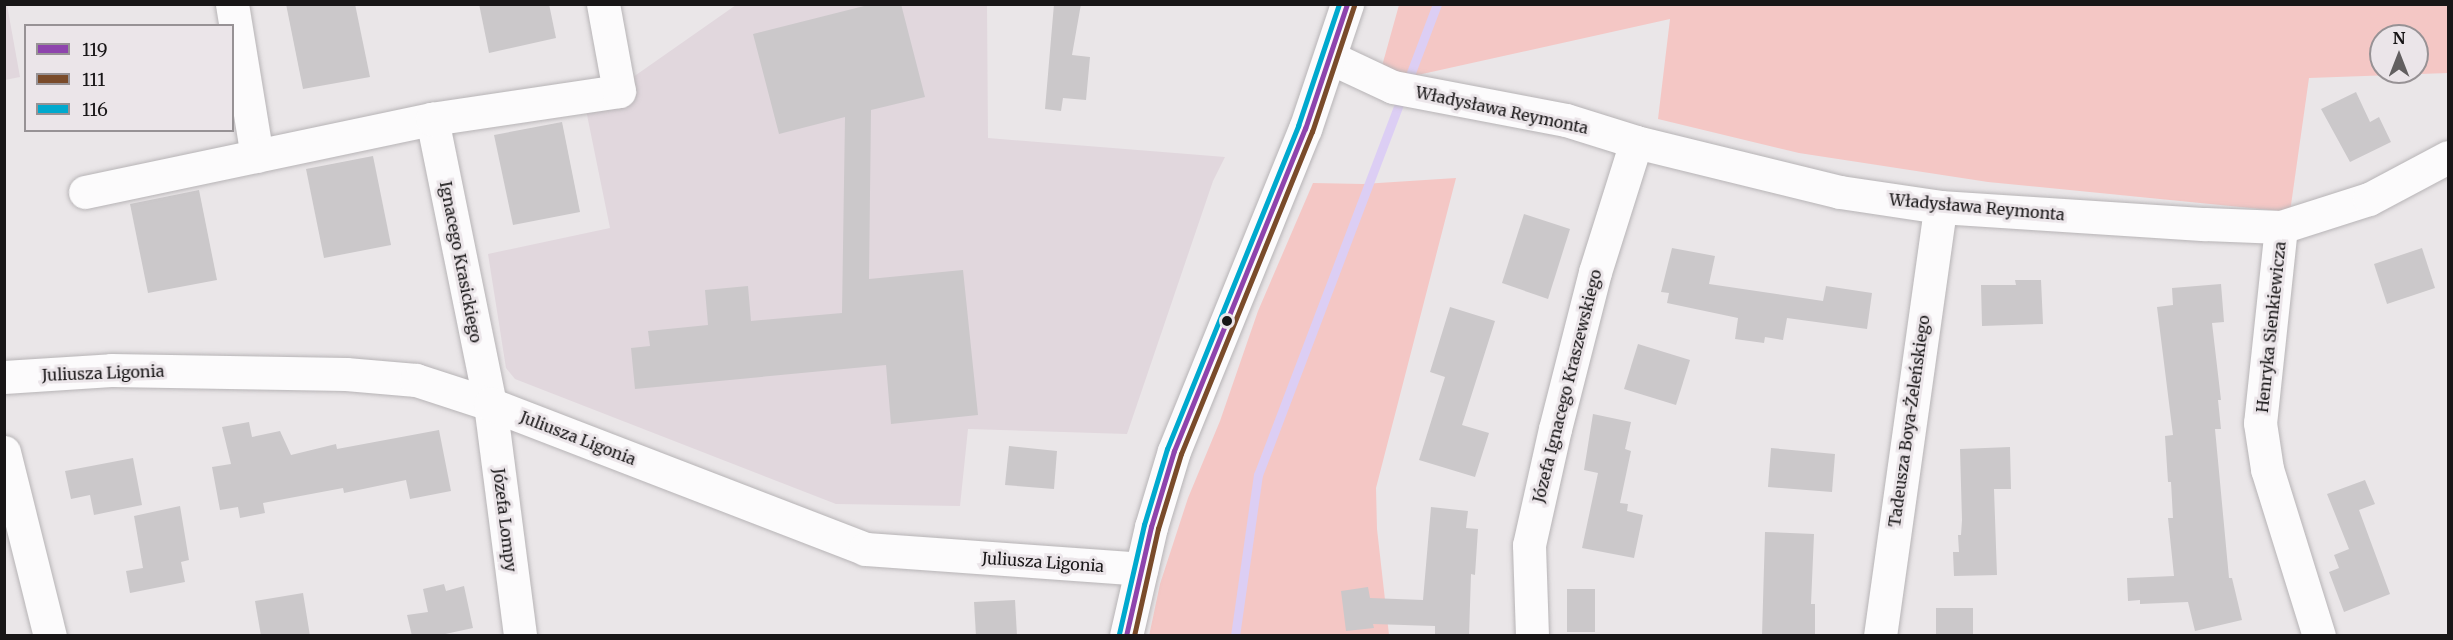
<!DOCTYPE html>
<html>
<head>
<meta charset="utf-8">
<style>
	body { margin:0 }
	#map { position:relative; width:2453px; height:640px; overflow:hidden; background:#eae6e8; font-family:Merriweather,serif }
	div>[style] { position:absolute }
	[style*='--x'] { left:calc(var(--x)*1px); top:calc(var(--y)*1px); width:calc(var(--w)*1px); rotate:calc(var(--a)*1deg) }
	.built>* { inset:0; background:#e1d7dd }
	.green>* { inset:0; background:#f4c7c5 }
	.stream>* { height:9px; margin:-4.5px; padding:0 4.5px; transform-origin:4.5px; border-radius:4.5px; background:#dccef4 }
	.building>* { inset:0; background:#cbc8ca }
	.roads { filter:drop-shadow(0 0 2px #b7b4b6) drop-shadow(0 0 2px #b7b4b6) }
	.street>* { height:33px; margin:-16.5px; padding:0 16.5px; transform-origin:16.5px; border-radius:16.5px; background:#fcfbfc }
	.secondary>* { height:33px; margin:-16.5px; padding:0 16.5px; transform-origin:16.5px; border-radius:16.5px; background:#fcfbfc }
	.bus-1>* { height:4.5px; margin:-2.25px; padding:0 2.25px; transform-origin:2.25px; border-radius:2.25px; background:#8e44ad }
	.bus-2>* { height:4.5px; margin:-2.25px; padding:0 2.25px; transform-origin:2.25px; border-radius:2.25px; background:#7a4b2a }
	.bus-3>* { height:4.5px; margin:-2.25px; padding:0 2.25px; transform-origin:2.25px; border-radius:2.25px; background:#00a9ce }
	.dots>* { width:16px; height:16px; translate:-50% -50%; box-sizing:border-box; border:3px solid #ebe5e9; border-radius:50% }
	span { translate:-50% -50%; white-space:nowrap; text-align:center; line-height:1.15; -webkit-text-stroke:6px #ebe5e9; paint-order:stroke }
	.street-label { font-size:16px; color:#181617 }
	.frame { position:absolute; inset:0; border:6px solid #181617; pointer-events:none }
	.legend { position:absolute; left:24px; top:24px; width:210px; height:108px; box-sizing:border-box; background:#ebe5e9; border:2px solid #979295; margin:0; padding:8px 10px; list-style:none; font-size:18px; color:#181617 }
	.legend li { display:flex; align-items:center; gap:12px; height:30px }
	.legend b { width:30px; border:2px solid #979295 }
	.north { position:absolute; left:2369px; top:24px; width:60px; height:60px; box-sizing:border-box; background:#ebe5e9; border:2px solid #979295; border-radius:50%; rotate:0deg; font-size:16px; font-weight:700; line-height:24px; text-align:center; color:#181617 }
	.north::after { content:''; display:block; margin:auto; width:21px; height:27px; background:#625f60; clip-path:polygon(50% 0,100% 100%,50% 72%,0 100%) }
</style>
</head>
<body>
<div id="map">
	<div class="built">
		<div style="clip-path:polygon(4px 5px,7px 5px,20px 77px,5px 80px)"></div>
		<div style="clip-path:polygon(736px 5px,987px 5px,988px 138px,1225px 157px,1213px 181px,1127px 434px,968px 429px,960px 506px,836px 504px,515px 379px,506px 368px,488px 254px,610px 228px,586px 110px)"></div>
	</div>
	<div class="green">
		<div style="clip-path:polygon(evenodd,1399px 5px,2448px 5px,2448px 73px,2309px 78px,2290px 212px,1988px 182px,1799px 153px,1658px 119px,1670px 19px,1377px 84px,1399px 5px,2381px 36px,2417px 36px,2417px 72px,2381px 72px,2381px 36px)"></div>
		<div style="clip-path:polygon(1456px 178px,1376px 488px,1377px 529px,1389px 635px,1149px 636px,1160px 584px,1188px 498px,1220px 421px,1258px 311px,1313px 183px,1363px 184px)"></div>
	</div>
	<div class="stream">
		<div style="--x:1235;--y:636;--w:163;--a:-81.9"></div>
		<div style="--x:1258;--y:475;--w:504;--a:-69.19"></div>
	</div>
	<div class="building">
		<div style="clip-path:polygon(286px 4px,355px 4px,370px 77px,303px 89px)"></div>
		<div style="clip-path:polygon(479px 4px,549px 4px,556px 38px,489px 53px)"></div>
		<div style="clip-path:polygon(872px 4px,901px 4px,925px 97px,871px 110px,869px 279px,963px 270px,978px 415px,891px 424px,886px 365px,635px 389px,631px 348px,650px 346px,648px 331px,708px 325px,705px 290px,748px 286px,751px 321px,842px 313px,845px 117px,779px 134px,753px 34px)"></div>
		<div style="clip-path:polygon(1054px 4px,1081px 4px,1072px 55px,1090px 57px,1086px 100px,1063px 98px,1061px 111px,1045px 109px)"></div>
		<div style="clip-path:polygon(2356px 92px,2370px 122px,2379px 117px,2391px 142px,2350px 162px,2321px 109px)"></div>
		<div style="clip-path:polygon(562px 122px,580px 212px,513px 225px,494px 135px)"></div>
		<div style="clip-path:polygon(373px 156px,391px 245px,324px 258px,306px 169px)"></div>
		<div style="clip-path:polygon(199px 190px,217px 280px,148px 293px,130px 204px)"></div>
		<div style="clip-path:polygon(1524px 214px,1570px 229px,1548px 299px,1502px 283px)"></div>
		<div style="clip-path:polygon(1672px 248px,1715px 256px,1709px 284px,1823px 301px,1826px 286px,1872px 293px,1867px 329px,1787px 318px,1783px 340px,1765px 337px,1764px 343px,1735px 339px,1738px 318px,1667px 303px,1669px 293px,1661px 292px)"></div>
		<div style="clip-path:polygon(2422px 248px,2435px 288px,2387px 304px,2374px 264px)"></div>
		<div style="clip-path:polygon(2015px 280px,2041px 280px,2043px 324px,1982px 326px,1981px 285px,2016px 285px)"></div>
		<div style="clip-path:polygon(2221px 284px,2224px 322px,2212px 323px,2221px 400px,2218px 400px,2221px 429px,2215px 429px,2229px 578px,2232px 578px,2242px 620px,2195px 631px,2188px 602px,2140px 604px,2140px 600px,2128px 601px,2127px 578px,2174px 576px,2168px 518px,2173px 518px,2171px 482px,2168px 482px,2165px 436px,2173px 435px,2157px 307px,2173px 305px,2172px 288px)"></div>
		<div style="clip-path:polygon(1450px 307px,1495px 321px,1462px 425px,1489px 433px,1475px 477px,1419px 460px,1445px 377px,1430px 372px)"></div>
		<div style="clip-path:polygon(1638px 344px,1690px 360px,1676px 405px,1624px 389px)"></div>
		<div style="clip-path:polygon(1593px 414px,1631px 422px,1625px 449px,1631px 451px,1620px 503px,1628px 504px,1627px 511px,1643px 515px,1634px 558px,1582px 548px,1598px 473px,1584px 470px)"></div>
		<div style="clip-path:polygon(249px 422px,252px 437px,280px 431px,291px 455px,336px 444px,337px 449px,439px 430px,451px 491px,410px 499px,406px 480px,344px 493px,343px 488px,263px 503px,265px 513px,240px 518px,238px 507px,220px 510px,212px 467px,231px 464px,222px 427px)"></div>
		<div style="clip-path:polygon(1009px 446px,1057px 451px,1054px 489px,1005px 485px)"></div>
		<div style="clip-path:polygon(2010px 447px,2011px 489px,1994px 489px,1997px 575px,1954px 576px,1953px 552px,1959px 552px,1958px 535px,1961px 535px,1962px 520px,1960px 449px)"></div>
		<div style="clip-path:polygon(1771px 448px,1835px 454px,1832px 492px,1768px 487px)"></div>
		<div style="clip-path:polygon(133px 458px,142px 505px,94px 515px,90px 495px,71px 499px,65px 471px)"></div>
		<div style="clip-path:polygon(2365px 480px,2375px 504px,2359px 510px,2390px 594px,2344px 612px,2329px 572px,2339px 568px,2334px 555px,2349px 549px,2327px 494px)"></div>
		<div style="clip-path:polygon(180px 506px,189px 560px,181px 562px,185px 582px,130px 593px,126px 571px,143px 568px,134px 516px)"></div>
		<div style="clip-path:polygon(1431px 507px,1468px 511px,1466px 528px,1478px 529px,1475px 575px,1471px 574px,1469px 636px,1435px 636px,1435px 626px,1373px 624px,1374px 628px,1346px 631px,1341px 591px,1368px 587px,1370px 598px,1423px 600px)"></div>
		<div style="clip-path:polygon(1765px 532px,1814px 534px,1811px 604px,1815px 604px,1815px 636px,1762px 636px)"></div>
		<div style="clip-path:polygon(444px 584px,446px 591px,464px 586px,473px 628px,436px 636px,412px 636px,407px 615px,428px 612px,423px 589px)"></div>
		<div style="clip-path:polygon(1567px 589px,1595px 589px,1595px 632px,1567px 632px)"></div>
		<div style="clip-path:polygon(303px 593px,310px 636px,261px 636px,255px 601px)"></div>
		<div style="clip-path:polygon(1015px 600px,1017px 636px,976px 636px,974px 602px)"></div>
		<div style="clip-path:polygon(1936px 608px,1973px 608px,1973px 636px,1936px 636px)"></div>
	</div>
	<div class="roads">
		<div class="street">
			<div style="--x:232;--y:4;--w:154;--a:80.7"></div>
			<div style="--x:1331;--y:58;--w:68;--a:25.1"></div>
			<div style="--x:1393;--y:87;--w:176;--a:10.8"></div>
			<div style="--x:1566;--y:120;--w:73;--a:17.4"></div>
			<div style="--x:1636;--y:142;--w:210;--a:13.8"></div>
			<div style="--x:1840;--y:192;--w:101;--a:8.5"></div>
			<div style="--x:1940;--y:207;--w:266;--a:3.7"></div>
			<div style="--x:2205;--y:224;--w:76;--a:2.3"></div>
			<div style="--x:2281;--y:227;--w:92;--a:-17.7"></div>
			<div style="--x:2369;--y:199;--w:89;--a:-28"></div>
			<div style="--x:432;--y:119;--w:291;--a:78.5"></div>
			<div style="--x:490;--y:404;--w:234;--a:82.6"></div>
			<div style="--x:85;--y:192;--w:355;--a:-11.9"></div>
			<div style="--x:432;--y:119;--w:189;--a:-8.5"></div>
			<div style="--x:619;--y:91;--w:88;--a:-100.4"></div>
			<div style="--x:2281;--y:227;--w:197;--a:96.1"></div>
			<div style="--x:2260;--y:423;--w:47;--a:81.3"></div>
			<div style="--x:2267;--y:469;--w:175;--a:72.7"></div>
			<div style="--x:4;--y:377;--w:107;--a:-3.7"></div>
			<div style="--x:111;--y:370;--w:235;--a:1"></div>
			<div style="--x:346;--y:374;--w:70;--a:4.9"></div>
			<div style="--x:416;--y:380;--w:78;--a:18"></div>
			<div style="--x:490;--y:404;--w:402;--a:21.1"></div>
			<div style="--x:865;--y:549;--w:277;--a:4.1"></div>
			<div style="--x:4;--y:452;--w:190;--a:76"></div>
			<div style="--x:1532;--y:636;--w:91;--a:-91.9"></div>
			<div style="--x:1529;--y:545;--w:119;--a:-77.4"></div>
			<div style="--x:1555;--y:429;--w:162;--a:-75.7"></div>
			<div style="--x:1595;--y:272;--w:136;--a:-72.5"></div>
			<div style="--x:1880;--y:636;--w:433;--a:-82"></div>
		</div>
		<div class="secondary">
			<div style="--x:1126;--y:636;--w:112;--a:-77.1"></div>
			<div style="--x:1151;--y:527;--w:79;--a:-73.2"></div>
			<div style="--x:1174;--y:451;--w:348;--a:-67.9"></div>
			<div style="--x:1305;--y:129;--w:132;--a:-71.4"></div>
		</div>
	</div>
	<div class="bus-1">
		<div style="--x:1126;--y:636;--w:112;--a:-77.1"></div>
		<div style="--x:1151;--y:527;--w:79;--a:-73.2"></div>
		<div style="--x:1174;--y:451;--w:348;--a:-67.9"></div>
		<div style="--x:1305;--y:129;--w:132;--a:-71.4"></div>
	</div>
	<div class="bus-2">
		<div style="--x:1134;--y:636;--w:110;--a:-77.4"></div>
		<div style="--x:1158;--y:529;--w:78;--a:-73"></div>
		<div style="--x:1181;--y:454;--w:348;--a:-67.9"></div>
		<div style="--x:1312;--y:132;--w:133;--a:-71.6"></div>
	</div>
	<div class="bus-3">
		<div style="--x:1119;--y:634;--w:112;--a:-77.1"></div>
		<div style="--x:1144;--y:525;--w:79;--a:-73.2"></div>
		<div style="--x:1167;--y:449;--w:349;--a:-67.9"></div>
		<div style="--x:1298;--y:126;--w:129;--a:-71.4"></div>
	</div>
	<div class="dots">
		<div style="left:1227px;top:321px;background:#181617"></div>
	</div>
	<div class="street-label">
		<span style="left:1502px;top:110px;rotate:12deg">Władysława Reymonta</span>
		<span style="left:1977px;top:207px;rotate:5deg">Władysława Reymonta</span>
		<span style="left:461px;top:262px;rotate:79deg">Ignacego Krasickiego</span>
		<span style="left:2271px;top:327px;rotate:-84deg">Henryka Sienkiewicza</span>
		<span style="left:103px;top:373px;rotate:-2deg">Juliusza Ligonia</span>
		<span style="left:1567px;top:386px;rotate:-76deg">Józefa Ignacego Kraszewskiego</span>
		<span style="left:1909px;top:421px;rotate:-82deg">Tadeusza Boya-Żeleńskiego</span>
		<span style="left:578px;top:438px;rotate:21deg">Juliusza Ligonia</span>
		<span style="left:505px;top:520px;rotate:83deg">Józefa Lompy</span>
		<span style="left:1043px;top:562px;rotate:4deg">Juliusza Ligonia</span>
	</div>
	<div class="frame"></div>
	<ul class="legend">
	<li><b style="height:8px;background:#8e44ad"></b>119</li>
	<li><b style="height:8px;background:#7a4b2a"></b>111</li>
	<li><b style="height:8px;background:#00a9ce"></b>116</li>
	</ul>
	<div class="north">N</div>
</div>
</body>
</html>
